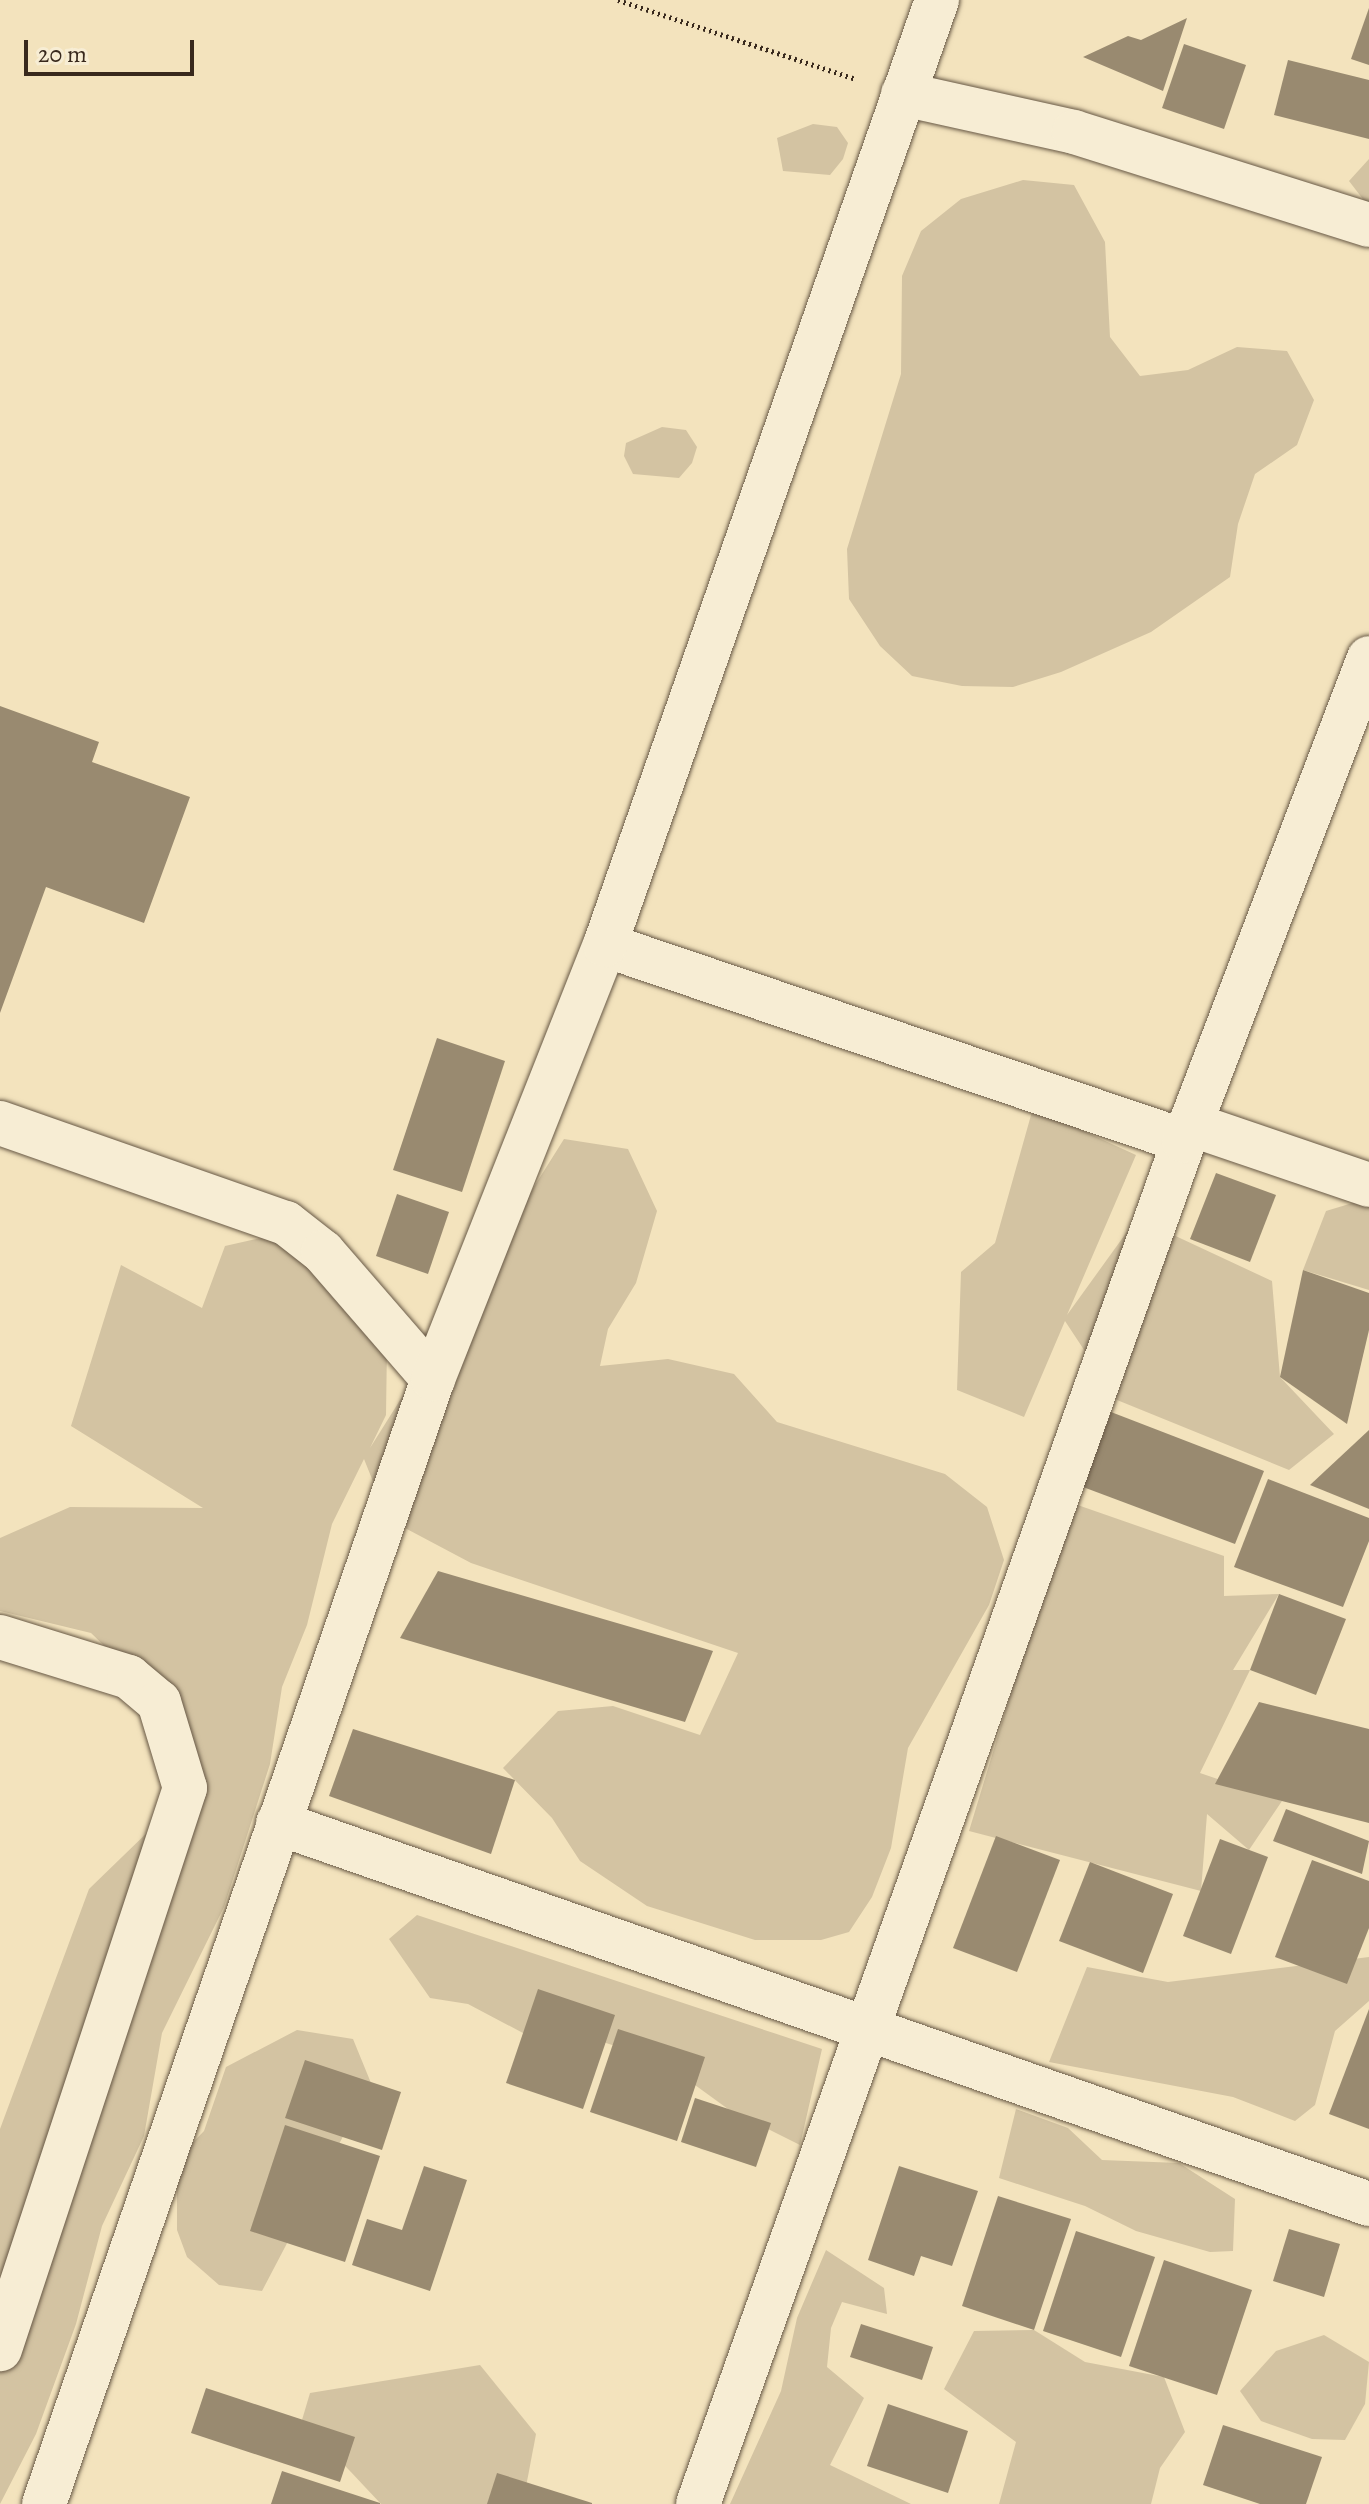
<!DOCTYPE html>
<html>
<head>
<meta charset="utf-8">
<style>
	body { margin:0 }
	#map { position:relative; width:1369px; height:2504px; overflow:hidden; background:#f3e3bd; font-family:Alegreya,serif }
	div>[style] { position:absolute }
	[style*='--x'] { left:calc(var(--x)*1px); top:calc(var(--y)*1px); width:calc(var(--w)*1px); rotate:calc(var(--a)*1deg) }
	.green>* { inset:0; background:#d3c3a2 }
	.building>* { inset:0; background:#998a70 }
	.path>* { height:5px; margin-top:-2.5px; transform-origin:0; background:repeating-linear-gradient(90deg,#38291d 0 2px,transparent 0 6px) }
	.roads { filter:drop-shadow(0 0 2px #675845) drop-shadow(0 0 2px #675845) }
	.minor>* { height:44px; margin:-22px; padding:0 22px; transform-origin:22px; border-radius:22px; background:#f7edd4 }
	span { translate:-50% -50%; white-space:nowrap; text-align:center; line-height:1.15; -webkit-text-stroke:8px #f7edd4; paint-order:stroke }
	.scale { position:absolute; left:24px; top:40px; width:170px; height:36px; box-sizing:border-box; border:4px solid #38291d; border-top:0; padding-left:10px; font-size:24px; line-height:28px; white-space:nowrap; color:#38291d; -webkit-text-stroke:6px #f7edd4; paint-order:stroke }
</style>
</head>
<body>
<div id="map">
	<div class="green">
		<div style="clip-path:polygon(813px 124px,837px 127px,848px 143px,843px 159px,830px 175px,783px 171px,777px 138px)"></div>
		<div style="clip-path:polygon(1369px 159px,1369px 207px,1349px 181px)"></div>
		<div style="clip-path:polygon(1023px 180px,1074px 185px,1105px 242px,1110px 337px,1140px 376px,1188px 370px,1237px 347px,1287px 351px,1314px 400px,1297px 445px,1255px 474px,1238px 524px,1230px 577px,1151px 632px,1061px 672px,1013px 687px,962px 686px,912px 676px,880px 646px,849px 599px,847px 549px,901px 374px,902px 276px,921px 231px,961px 199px)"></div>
		<div style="clip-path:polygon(662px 427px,686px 430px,697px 447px,692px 463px,679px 478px,633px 474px,624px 456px,626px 443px)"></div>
		<div style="clip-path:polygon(1033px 1108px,1136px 1155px,1067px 1315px,1137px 1218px,1272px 1281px,1280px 1377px,1334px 1434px,1289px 1470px,1117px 1400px,1065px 1321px,1024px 1417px,957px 1390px,961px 1272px,995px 1243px)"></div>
		<div style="clip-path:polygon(564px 1139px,628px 1149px,657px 1211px,636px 1283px,608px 1329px,600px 1366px,668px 1359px,734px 1374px,777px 1422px,945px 1474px,987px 1507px,1004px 1560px,989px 1605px,908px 1748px,891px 1848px,872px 1897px,849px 1932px,821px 1940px,755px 1940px,647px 1906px,580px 1861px,552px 1818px,503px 1768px,558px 1711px,613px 1706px,700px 1735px,738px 1653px,471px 1563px,388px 1519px,364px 1459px,332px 1524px,307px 1625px,282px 1687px,270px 1764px,224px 1907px,162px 2033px,144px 2136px,102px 2226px,76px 2324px,36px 2434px,0 2504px,0 2129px,89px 1889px,190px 1791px,152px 1692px,91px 1633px,0 1611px,0 1538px,70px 1507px,203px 1508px,71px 1426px,121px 1265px,202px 1308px,225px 1246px,301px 1229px,387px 1345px,386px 1415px,370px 1448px)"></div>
		<div style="clip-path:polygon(1369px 1198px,1369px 1290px,1303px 1270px,1326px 1211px)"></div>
		<div style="clip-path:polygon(1069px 1502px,1224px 1556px,1224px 1596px,1279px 1594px,1233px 1670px,1250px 1670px,1200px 1773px,1282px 1801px,1249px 1850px,1207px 1814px,1201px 1891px,969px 1831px)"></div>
		<div style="clip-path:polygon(417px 1915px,822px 2049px,800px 2145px,728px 2109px,662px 2061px,578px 2034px,523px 2033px,468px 2004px,430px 1998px,389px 1939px)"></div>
		<div style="clip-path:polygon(1369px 1957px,1369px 2001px,1335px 2031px,1315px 2105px,1295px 2121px,1233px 2097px,1049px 2062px,1087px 1967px,1168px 1982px)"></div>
		<div style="clip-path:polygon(297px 2030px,353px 2039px,371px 2083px,262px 2291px,219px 2285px,187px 2257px,177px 2230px,177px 2159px,204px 2131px,226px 2067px)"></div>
		<div style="clip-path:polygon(1016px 2109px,1068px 2128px,1102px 2160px,1179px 2163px,1235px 2199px,1233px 2251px,1210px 2252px,1136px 2231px,1085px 2206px,999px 2178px)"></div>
		<div style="clip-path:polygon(826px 2250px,884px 2288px,887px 2314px,842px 2302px,831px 2328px,827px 2367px,864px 2398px,830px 2465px,911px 2504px,730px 2504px,781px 2391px,797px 2318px)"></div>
		<div style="clip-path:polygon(1034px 2330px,1085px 2362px,1164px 2377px,1185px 2432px,1160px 2468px,1151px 2504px,999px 2504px,1016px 2442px,944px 2389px,974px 2331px)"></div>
		<div style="clip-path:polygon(1324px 2335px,1369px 2362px,1365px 2404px,1345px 2440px,1312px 2439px,1261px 2421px,1240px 2391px,1276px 2351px)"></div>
		<div style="clip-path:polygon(480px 2365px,536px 2434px,525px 2492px,516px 2504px,381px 2504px,302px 2420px,310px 2393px)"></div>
	</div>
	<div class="building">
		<div style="clip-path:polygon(1369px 8px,1369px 65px,1351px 59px)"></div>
		<div style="clip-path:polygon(1187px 18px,1163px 91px,1083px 57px,1128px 36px,1141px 40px)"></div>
		<div style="clip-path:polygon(1184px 44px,1246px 65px,1224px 129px,1162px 108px)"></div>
		<div style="clip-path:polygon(1288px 60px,1369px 80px,1369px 139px,1274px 115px)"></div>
		<div style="clip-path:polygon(0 706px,99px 742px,92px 762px,190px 797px,144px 923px,46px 887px,0 1013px)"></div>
		<div style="clip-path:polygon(437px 1038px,505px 1061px,462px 1192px,393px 1170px)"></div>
		<div style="clip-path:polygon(1216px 1173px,1276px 1195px,1250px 1262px,1190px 1239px)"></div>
		<div style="clip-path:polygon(397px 1194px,449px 1212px,428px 1274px,376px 1256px)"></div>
		<div style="clip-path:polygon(1303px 1270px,1369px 1293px,1369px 1330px,1347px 1424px,1280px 1377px)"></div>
		<div style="clip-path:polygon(1111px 1412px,1264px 1471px,1235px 1544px,1083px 1487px)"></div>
		<div style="clip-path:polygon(1369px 1430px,1369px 1509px,1310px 1485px)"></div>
		<div style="clip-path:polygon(1268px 1479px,1369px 1518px,1369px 1541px,1343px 1607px,1234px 1567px)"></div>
		<div style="clip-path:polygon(438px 1571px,713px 1651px,685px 1722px,400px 1638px)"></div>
		<div style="clip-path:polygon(1279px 1594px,1346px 1619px,1316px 1695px,1250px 1670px)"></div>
		<div style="clip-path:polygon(1259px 1702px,1369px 1729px,1369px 1823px,1215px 1784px)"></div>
		<div style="clip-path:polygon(353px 1729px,515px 1780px,491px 1854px,329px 1796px)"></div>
		<div style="clip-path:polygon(1286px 1809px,1369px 1841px,1362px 1874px,1273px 1841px)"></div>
		<div style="clip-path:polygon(996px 1836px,1060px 1860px,1017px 1972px,953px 1948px)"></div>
		<div style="clip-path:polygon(1220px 1839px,1268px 1857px,1231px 1954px,1183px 1936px)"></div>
		<div style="clip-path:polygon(1312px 1860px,1369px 1881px,1369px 1928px,1347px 1984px,1275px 1957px)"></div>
		<div style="clip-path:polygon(1090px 1862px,1173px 1894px,1143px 1973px,1059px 1941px)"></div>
		<div style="clip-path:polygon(538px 1989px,615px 2015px,583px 2109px,506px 2083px)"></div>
		<div style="clip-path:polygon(1369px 2009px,1369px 2129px,1329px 2114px)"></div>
		<div style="clip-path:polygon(618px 2029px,705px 2057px,677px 2141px,590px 2112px)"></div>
		<div style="clip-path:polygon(305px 2060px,401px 2092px,382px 2150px,285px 2118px)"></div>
		<div style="clip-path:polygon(695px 2098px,771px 2123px,756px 2167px,681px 2142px)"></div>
		<div style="clip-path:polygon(285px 2125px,380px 2156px,345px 2262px,250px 2231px)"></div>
		<div style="clip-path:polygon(424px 2166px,467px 2180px,430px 2291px,352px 2265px,367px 2219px,402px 2230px)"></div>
		<div style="clip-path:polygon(899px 2166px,978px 2191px,952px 2266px,921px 2256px,914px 2276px,868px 2260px)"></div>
		<div style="clip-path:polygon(998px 2196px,1071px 2219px,1034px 2330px,962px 2306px)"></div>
		<div style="clip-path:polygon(1289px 2229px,1340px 2244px,1324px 2297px,1273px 2281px)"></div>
		<div style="clip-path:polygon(1076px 2231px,1155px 2257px,1121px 2357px,1043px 2331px)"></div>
		<div style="clip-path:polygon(1164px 2260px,1252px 2290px,1217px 2395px,1129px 2366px)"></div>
		<div style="clip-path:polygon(861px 2324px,933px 2347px,922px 2380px,850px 2357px)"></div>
		<div style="clip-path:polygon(206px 2388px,355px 2437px,340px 2482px,191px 2433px)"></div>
		<div style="clip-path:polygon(888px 2404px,968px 2431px,948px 2493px,867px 2466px)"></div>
		<div style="clip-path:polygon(1223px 2425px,1322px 2457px,1306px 2504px,1260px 2504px,1203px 2485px)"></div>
		<div style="clip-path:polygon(282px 2471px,380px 2503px,380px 2504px,271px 2504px)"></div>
		<div style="clip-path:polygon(497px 2473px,592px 2503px,592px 2504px,487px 2504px)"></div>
	</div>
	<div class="path">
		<div style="--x:618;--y:0;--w:251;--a:18.4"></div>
	</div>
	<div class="roads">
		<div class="minor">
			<div style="--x:903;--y:94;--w:175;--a:12.5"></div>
			<div style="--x:1074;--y:132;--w:309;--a:17.5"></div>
			<div style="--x:605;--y:945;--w:611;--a:18.7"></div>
			<div style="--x:0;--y:1123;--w:303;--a:19.3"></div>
			<div style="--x:286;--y:1223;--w:47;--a:38.1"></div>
			<div style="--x:323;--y:1252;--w:168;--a:49.1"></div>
			<div style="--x:1190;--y:1124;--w:189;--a:18.8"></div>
			<div style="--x:0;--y:1637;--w:135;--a:17.2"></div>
			<div style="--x:129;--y:1677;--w:39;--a:40"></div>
			<div style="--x:159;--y:1702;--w:90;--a:73.2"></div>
			<div style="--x:185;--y:1788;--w:591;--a:108.25"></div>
			<div style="--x:278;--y:1823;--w:1156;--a:19.25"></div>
			<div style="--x:44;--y:2504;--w:1190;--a:-70.93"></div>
			<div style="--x:433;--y:1379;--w:467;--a:-68.4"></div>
			<div style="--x:605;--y:945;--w:1002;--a:-70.64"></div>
			<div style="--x:698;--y:2504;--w:1447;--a:-70.38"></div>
			<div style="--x:1184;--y:1141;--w:517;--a:-69.04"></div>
		</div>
	</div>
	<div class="scale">20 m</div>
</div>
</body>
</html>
